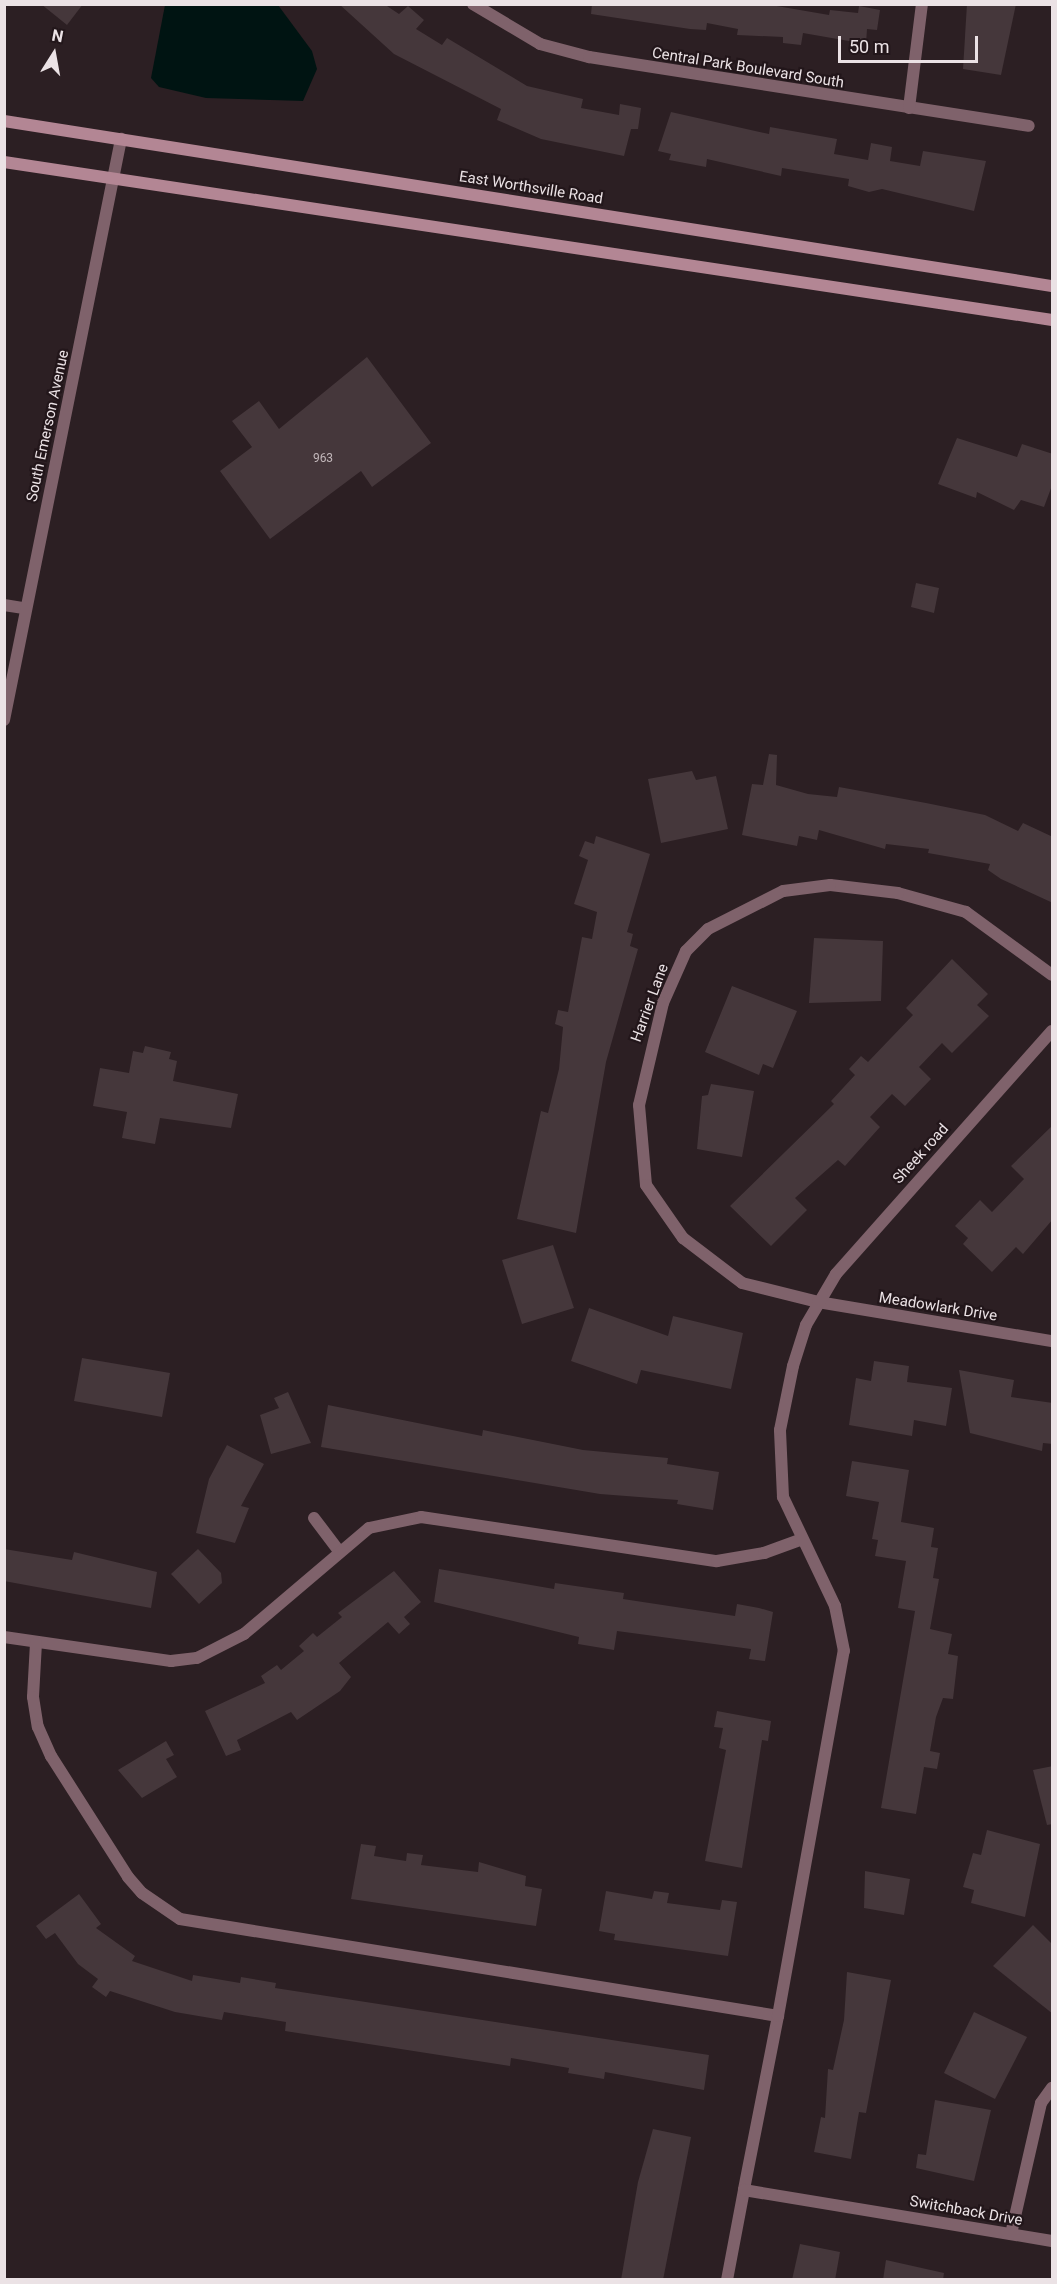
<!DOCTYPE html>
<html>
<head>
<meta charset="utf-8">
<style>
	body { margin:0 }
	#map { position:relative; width:1057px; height:2284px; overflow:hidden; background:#2c1f23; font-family:Roboto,sans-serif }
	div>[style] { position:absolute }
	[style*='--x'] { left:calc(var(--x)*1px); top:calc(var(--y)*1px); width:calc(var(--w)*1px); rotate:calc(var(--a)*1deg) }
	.water>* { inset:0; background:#001412 }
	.building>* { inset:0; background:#45373b }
	.street>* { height:12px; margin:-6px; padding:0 6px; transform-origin:6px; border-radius:6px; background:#7f626b }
	.secondary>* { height:12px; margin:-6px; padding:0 6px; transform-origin:6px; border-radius:6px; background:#b38694 }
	span { translate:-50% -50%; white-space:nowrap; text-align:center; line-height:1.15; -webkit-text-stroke:4.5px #22161a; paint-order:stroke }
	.number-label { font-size:12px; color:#c2b7ba }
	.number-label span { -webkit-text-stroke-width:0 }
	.street-label { font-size:15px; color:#ebe2e5 }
	.frame { position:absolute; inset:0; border:6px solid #ebe2e5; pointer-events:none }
	.north { position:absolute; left:24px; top:24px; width:60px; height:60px; -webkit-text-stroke:4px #22161a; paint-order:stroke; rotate:11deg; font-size:16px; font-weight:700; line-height:24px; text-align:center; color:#ebe2e5 }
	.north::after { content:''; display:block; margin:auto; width:21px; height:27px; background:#ebe2e5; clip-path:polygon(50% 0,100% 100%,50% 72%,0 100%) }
	.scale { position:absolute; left:838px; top:36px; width:140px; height:27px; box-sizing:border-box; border:3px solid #ebe2e5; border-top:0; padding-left:8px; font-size:18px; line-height:21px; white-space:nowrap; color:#ebe2e5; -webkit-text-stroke:4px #22161a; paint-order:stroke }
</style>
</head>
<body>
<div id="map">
	<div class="water">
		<div style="clip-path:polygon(165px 5px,278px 5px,312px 51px,317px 69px,303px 101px,206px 98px,159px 87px,151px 78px)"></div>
	</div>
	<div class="building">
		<div style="clip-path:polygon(41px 4px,83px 4px,67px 25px)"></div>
		<div style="clip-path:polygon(339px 4px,384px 4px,399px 14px,408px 6px,424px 20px,416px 29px,442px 45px,447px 38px,527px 86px,583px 99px,581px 108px,619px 115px,620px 104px,641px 108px,638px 129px,631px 129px,624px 156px,541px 139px,497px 120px,501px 109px,394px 54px)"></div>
		<div style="clip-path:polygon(592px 4px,765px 4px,829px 15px,830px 10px,858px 13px,859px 6px,880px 10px,877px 30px,867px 29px,866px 44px,803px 33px,801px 45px,783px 43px,783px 37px,737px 35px,738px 29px,707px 23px,706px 30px,690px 29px,591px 14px)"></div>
		<div style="clip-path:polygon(967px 4px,1016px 4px,1001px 75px,963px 69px)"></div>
		<div style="clip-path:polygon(671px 112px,769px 134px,770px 127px,837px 139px,834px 154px,868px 160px,871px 143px,892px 147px,890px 161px,920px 166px,923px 151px,986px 161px,974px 211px,882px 189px,869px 192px,848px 186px,849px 179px,782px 168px,781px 176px,707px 159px,706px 167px,669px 160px,671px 154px,658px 151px)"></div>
		<div style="clip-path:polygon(367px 357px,431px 443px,372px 487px,361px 471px,270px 539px,220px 471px,252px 447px,232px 421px,259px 401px,279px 429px)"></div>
		<div style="clip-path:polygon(957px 438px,1017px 457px,1022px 444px,1053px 454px,1053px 483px,1044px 507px,1021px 500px,1014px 510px,977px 492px,976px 498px,938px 484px)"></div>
		<div style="clip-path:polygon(916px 583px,939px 588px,934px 613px,911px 607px)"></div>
		<div style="clip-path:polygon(769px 754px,777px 755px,776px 785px,808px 794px,837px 797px,839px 787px,926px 803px,985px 815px,1018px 831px,1023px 823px,1053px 837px,1053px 903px,1001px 879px,988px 870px,990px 864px,928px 853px,929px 849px,886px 844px,885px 849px,819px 830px,817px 840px,799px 836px,797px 846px,742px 835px,752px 784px,763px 785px)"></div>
		<div style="clip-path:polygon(692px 771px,696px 780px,716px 776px,728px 829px,661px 843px,648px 779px)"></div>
		<div style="clip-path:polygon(596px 836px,650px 854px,627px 932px,633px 934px,630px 946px,638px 949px,606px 1062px,576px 1233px,517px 1219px,541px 1111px,548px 1113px,559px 1069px,563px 1027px,555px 1024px,558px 1010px,568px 1012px,582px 937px,592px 939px,597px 912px,574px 904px,588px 860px,579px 856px,585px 841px,594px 844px)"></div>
		<div style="clip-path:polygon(814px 938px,883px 941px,881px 1001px,809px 1003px)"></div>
		<div style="clip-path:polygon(952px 959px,988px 994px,977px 1005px,989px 1016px,952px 1053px,942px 1043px,919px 1067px,931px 1079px,905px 1106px,892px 1094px,870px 1117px,880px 1127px,845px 1166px,838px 1160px,795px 1198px,807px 1210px,771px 1246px,730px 1206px,834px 1104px,831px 1101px,855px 1075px,849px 1069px,861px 1056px,868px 1062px,913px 1015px,906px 1008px)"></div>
		<div style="clip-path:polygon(732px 986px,797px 1011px,773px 1068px,763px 1064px,759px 1075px,705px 1052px)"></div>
		<div style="clip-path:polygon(145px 1046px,171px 1052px,169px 1059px,177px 1061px,173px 1081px,238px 1094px,231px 1128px,160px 1118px,155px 1144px,122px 1138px,127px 1112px,93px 1106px,100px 1068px,129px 1073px,133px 1051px,143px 1053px)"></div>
		<div style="clip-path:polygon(711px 1084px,754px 1091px,742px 1157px,697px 1149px,702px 1096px,708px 1095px)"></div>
		<div style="clip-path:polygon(1053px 1125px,1053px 1219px,1023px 1254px,1016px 1247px,992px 1272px,963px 1244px,968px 1238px,955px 1226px,980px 1200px,992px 1212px,1024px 1179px,1011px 1166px)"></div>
		<div style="clip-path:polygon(553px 1245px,574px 1308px,522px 1324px,502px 1260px)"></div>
		<div style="clip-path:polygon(589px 1308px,668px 1336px,673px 1316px,743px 1333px,731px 1389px,641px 1370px,637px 1384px,571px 1361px)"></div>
		<div style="clip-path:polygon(82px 1358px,170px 1373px,162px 1417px,74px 1401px)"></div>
		<div style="clip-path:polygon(874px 1361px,909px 1366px,907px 1382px,952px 1388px,946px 1426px,914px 1420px,912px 1436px,849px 1425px,856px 1378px,871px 1381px)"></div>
		<div style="clip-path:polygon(959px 1370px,1014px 1380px,1011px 1397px,1053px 1403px,1053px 1444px,1043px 1443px,1042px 1451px,970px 1433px)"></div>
		<div style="clip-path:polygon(288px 1392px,311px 1443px,271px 1454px,260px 1415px,279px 1408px,274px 1398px)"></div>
		<div style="clip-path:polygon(328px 1405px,482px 1436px,483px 1430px,583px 1450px,668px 1458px,667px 1464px,719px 1472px,713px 1510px,677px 1504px,678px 1500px,600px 1494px,321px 1447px)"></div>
		<div style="clip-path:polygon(227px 1445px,264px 1464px,241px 1506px,249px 1508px,235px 1543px,196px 1533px,209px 1479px)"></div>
		<div style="clip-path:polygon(852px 1461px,909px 1470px,901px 1522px,934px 1528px,931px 1547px,938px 1548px,933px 1578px,939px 1579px,930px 1629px,952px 1634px,948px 1654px,958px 1656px,953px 1699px,943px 1698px,936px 1717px,930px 1751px,940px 1753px,937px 1769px,924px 1767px,916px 1814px,881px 1808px,915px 1611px,898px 1608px,906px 1561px,875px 1556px,878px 1540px,872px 1539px,879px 1502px,846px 1496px)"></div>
		<div style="clip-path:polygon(4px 1549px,72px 1560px,74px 1552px,157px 1572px,151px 1608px,4px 1581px)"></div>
		<div style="clip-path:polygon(198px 1549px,221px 1573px,222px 1583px,199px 1604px,171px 1574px)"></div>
		<div style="clip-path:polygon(439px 1569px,554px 1589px,555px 1583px,603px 1590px,624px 1593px,623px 1599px,735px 1616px,737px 1604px,759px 1608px,773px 1612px,765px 1661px,749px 1659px,751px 1649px,617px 1631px,614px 1650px,578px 1644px,579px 1637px,434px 1602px)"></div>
		<div style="clip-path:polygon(394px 1571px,421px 1602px,404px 1617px,410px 1624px,399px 1634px,388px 1622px,339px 1663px,351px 1677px,340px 1691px,297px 1720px,291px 1712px,237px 1740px,241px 1750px,226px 1756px,205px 1711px,265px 1683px,261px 1676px,277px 1665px,281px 1670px,304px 1651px,299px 1646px,313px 1633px,317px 1637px,342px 1617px,338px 1613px)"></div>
		<div style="clip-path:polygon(717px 1711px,771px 1721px,768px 1741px,762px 1740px,742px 1868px,705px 1861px,726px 1750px,719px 1748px,723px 1728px,714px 1727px)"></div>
		<div style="clip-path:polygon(166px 1741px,174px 1755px,166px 1759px,177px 1777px,142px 1798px,118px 1770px)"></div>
		<div style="clip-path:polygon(1053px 1766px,1053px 1824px,1047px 1825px,1033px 1770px)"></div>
		<div style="clip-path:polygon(987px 1830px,1040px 1844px,1025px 1917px,971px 1903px,974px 1890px,963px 1887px,973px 1853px,981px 1855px)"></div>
		<div style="clip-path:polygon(361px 1844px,376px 1846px,374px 1856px,406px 1861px,407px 1853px,423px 1855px,421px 1865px,478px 1872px,479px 1862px,526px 1876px,525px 1886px,542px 1889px,536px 1926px,351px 1899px)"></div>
		<div style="clip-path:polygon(865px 1871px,910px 1879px,904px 1915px,864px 1908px)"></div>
		<div style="clip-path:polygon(606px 1891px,652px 1899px,654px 1891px,669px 1893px,667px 1903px,720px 1910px,722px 1900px,737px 1902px,728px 1956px,614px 1940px,615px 1934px,599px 1931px)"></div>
		<div style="clip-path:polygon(79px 1894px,101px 1924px,96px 1928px,135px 1956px,132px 1961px,192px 1981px,193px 1975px,240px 1983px,241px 1977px,276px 1983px,275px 1988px,709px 2055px,704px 2090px,605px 2072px,604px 2079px,568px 2073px,569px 2068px,511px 2058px,510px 2066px,285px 2031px,286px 2022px,224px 2012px,222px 2020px,175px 2012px,110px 1991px,106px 1997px,92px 1987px,98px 1979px,78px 1964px,55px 1933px,46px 1939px,36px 1926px)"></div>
		<div style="clip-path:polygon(1033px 1925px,1053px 1945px,1053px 2014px,993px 1966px)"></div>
		<div style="clip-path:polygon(847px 1972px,891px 1980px,866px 2113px,859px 2112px,851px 2159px,814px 2152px,821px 2117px,825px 2118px,828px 2069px,833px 2070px,844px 2020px)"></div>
		<div style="clip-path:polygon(974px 2012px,1027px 2037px,995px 2099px,944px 2073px)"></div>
		<div style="clip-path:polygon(935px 2100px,991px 2110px,974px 2181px,916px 2168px,918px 2154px,926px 2155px)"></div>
		<div style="clip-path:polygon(653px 2129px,691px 2137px,663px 2280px,621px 2280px,638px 2182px)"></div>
		<div style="clip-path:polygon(800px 2244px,840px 2252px,835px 2280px,792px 2280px)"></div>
		<div style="clip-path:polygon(886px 2260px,944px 2273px,943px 2280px,883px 2280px)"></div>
	</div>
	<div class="street">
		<div style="--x:473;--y:4;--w:78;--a:30.8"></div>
		<div style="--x:540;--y:44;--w:51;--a:14.9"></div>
		<div style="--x:589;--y:57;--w:445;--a:8.9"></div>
		<div style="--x:909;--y:108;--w:105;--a:-82.9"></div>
		<div style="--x:4;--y:605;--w:20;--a:9"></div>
		<div style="--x:4;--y:720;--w:593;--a:-78.61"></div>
		<div style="--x:1052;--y:975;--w:107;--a:-143.8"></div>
		<div style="--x:966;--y:912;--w:71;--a:-164.4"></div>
		<div style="--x:898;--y:893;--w:68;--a:-173.3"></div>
		<div style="--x:830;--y:885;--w:47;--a:172.7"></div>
		<div style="--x:783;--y:891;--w:84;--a:153.1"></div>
		<div style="--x:708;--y:929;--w:31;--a:135"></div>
		<div style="--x:686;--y:951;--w:57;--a:113.9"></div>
		<div style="--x:663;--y:1003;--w:105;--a:103.2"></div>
		<div style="--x:639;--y:1105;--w:80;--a:85"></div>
		<div style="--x:646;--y:1185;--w:65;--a:55.1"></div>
		<div style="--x:683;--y:1238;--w:74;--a:37.3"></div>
		<div style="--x:742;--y:1283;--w:78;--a:14"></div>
		<div style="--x:818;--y:1302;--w:237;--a:9.5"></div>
		<div style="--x:314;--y:1518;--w:40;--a:53"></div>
		<div style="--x:4;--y:1637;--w:169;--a:8.2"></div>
		<div style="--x:171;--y:1661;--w:26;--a:-7"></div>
		<div style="--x:197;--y:1658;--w:53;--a:-27.1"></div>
		<div style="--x:244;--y:1634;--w:164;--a:-40.3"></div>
		<div style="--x:369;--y:1528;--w:53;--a:-11.9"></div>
		<div style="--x:421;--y:1517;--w:299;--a:8.5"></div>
		<div style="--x:717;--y:1561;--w:48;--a:-9.7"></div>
		<div style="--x:764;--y:1553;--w:38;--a:-20"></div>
		<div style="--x:36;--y:1643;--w:54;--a:93.2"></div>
		<div style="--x:33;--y:1697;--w:30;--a:81"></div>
		<div style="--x:38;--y:1727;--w:32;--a:66"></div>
		<div style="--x:51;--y:1756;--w:143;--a:57.5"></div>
		<div style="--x:128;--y:1877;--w:21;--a:49"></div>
		<div style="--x:142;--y:1893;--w:46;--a:34.4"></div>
		<div style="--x:180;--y:1919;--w:606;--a:9.21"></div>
		<div style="--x:778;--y:2016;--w:177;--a:101.1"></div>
		<div style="--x:778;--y:2016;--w:371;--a:-79.8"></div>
		<div style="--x:844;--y:1651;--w:46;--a:-101.3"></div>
		<div style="--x:835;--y:1606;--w:121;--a:-115.5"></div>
		<div style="--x:783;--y:1497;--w:67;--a:-92.6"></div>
		<div style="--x:780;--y:1430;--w:65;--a:-78.5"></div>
		<div style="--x:793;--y:1366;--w:43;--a:-72.4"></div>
		<div style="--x:806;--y:1325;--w:59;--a:-59.5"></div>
		<div style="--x:836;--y:1274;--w:325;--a:-48.4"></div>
		<div style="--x:1011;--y:2234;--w:134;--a:-77.1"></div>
		<div style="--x:1041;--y:2103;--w:19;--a:-54"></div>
		<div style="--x:727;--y:2280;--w:92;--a:-79.3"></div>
		<div style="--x:744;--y:2190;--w:312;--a:9.4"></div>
	</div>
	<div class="secondary">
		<div style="--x:4;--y:121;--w:1061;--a:8.95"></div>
		<div style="--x:4;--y:162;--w:1060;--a:8.57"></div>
	</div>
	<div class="number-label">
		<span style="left:323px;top:459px">963</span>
	</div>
	<div class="street-label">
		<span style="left:748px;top:68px;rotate:9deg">Central Park Boulevard South</span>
		<span style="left:531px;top:188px;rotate:9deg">East Worthsville Road</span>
		<span style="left:48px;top:426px;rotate:-78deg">South Emerson Avenue</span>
		<span style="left:650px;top:1003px;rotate:-70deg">Harrier Lane</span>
		<span style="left:921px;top:1154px;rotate:-48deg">Sheek road</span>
		<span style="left:938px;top:1307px;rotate:9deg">Meadowlark Drive</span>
		<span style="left:966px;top:2211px;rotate:10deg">Switchback Drive</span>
	</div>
	<div class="frame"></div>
	<div class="north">N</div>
	<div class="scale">50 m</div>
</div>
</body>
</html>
